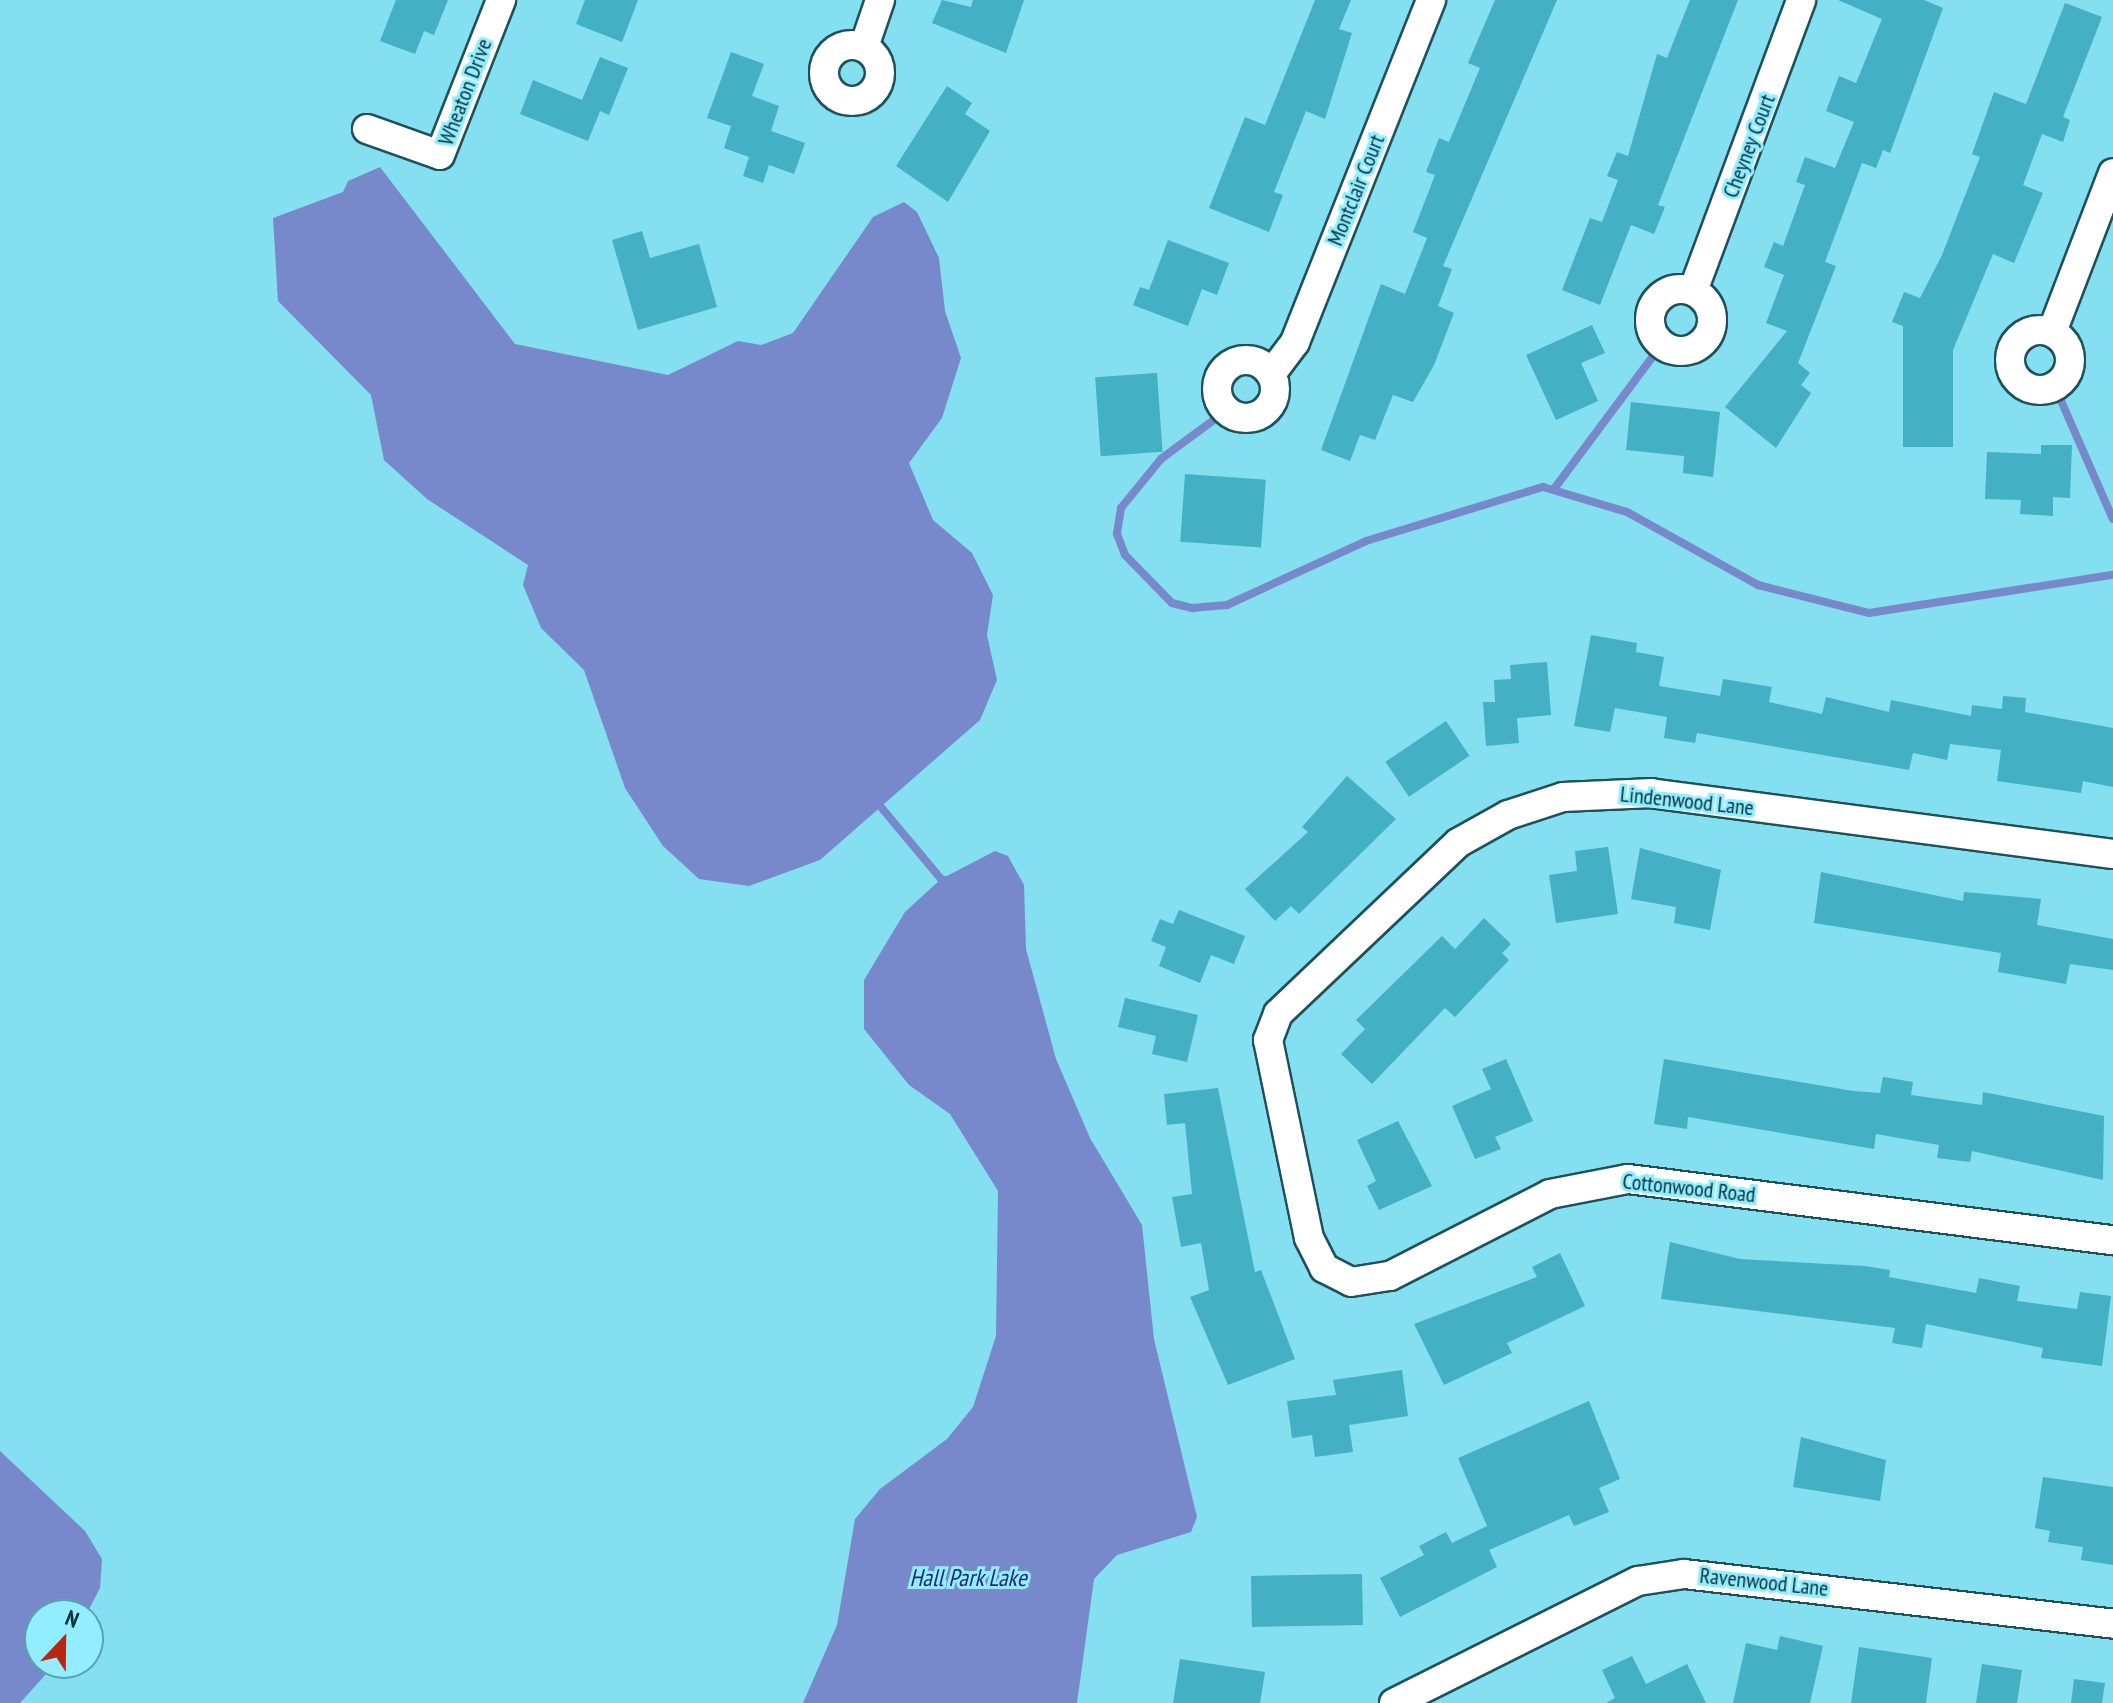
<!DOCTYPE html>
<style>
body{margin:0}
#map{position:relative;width:2113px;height:1703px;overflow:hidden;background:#84dff1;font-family:"PT Sans Narrow",sans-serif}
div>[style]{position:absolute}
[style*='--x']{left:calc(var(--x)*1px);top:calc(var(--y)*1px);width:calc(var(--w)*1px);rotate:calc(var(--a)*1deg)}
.water>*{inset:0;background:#7789cb}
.stream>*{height:8px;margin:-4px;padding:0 4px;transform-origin:4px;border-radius:4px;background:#7789cb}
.building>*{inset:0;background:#43b0c3;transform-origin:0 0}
.roads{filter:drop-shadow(2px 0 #1f515a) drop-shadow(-2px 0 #1f515a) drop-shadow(0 2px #1f515a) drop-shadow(0 -2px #1f515a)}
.minor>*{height:28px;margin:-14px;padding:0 14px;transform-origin:14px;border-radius:14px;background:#fff}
.minor>.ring{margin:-14px;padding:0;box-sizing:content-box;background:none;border:28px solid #fff;border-radius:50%}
span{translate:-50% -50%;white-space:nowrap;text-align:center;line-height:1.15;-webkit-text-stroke:6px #91edff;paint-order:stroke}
.street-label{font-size:22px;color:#083239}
.water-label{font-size:24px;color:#212b79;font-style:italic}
.north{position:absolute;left:24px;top:1599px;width:80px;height:80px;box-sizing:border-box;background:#91edff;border:2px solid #5aa2b0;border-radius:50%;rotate:22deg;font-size:22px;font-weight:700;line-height:32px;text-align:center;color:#083239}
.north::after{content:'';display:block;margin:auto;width:28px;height:36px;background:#b42712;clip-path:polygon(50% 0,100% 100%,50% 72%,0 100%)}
</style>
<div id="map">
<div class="water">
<i style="clip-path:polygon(380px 167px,515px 344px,668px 375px,738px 341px,761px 345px,793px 333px,873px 217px,904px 202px,917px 212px,939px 258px,945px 311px,961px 358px,942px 418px,909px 463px,933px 520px,972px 553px,993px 595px,987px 635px,997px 680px,980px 720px,820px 860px,749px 886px,699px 879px,663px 846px,625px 788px,584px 670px,541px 628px,523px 585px,528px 565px,427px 499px,384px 460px,371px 395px,278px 301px,273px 218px,343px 192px,348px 181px)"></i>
<i style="clip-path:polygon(995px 851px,1008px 856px,1024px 885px,1026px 949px,1056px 1059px,1090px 1138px,1142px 1225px,1154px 1339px,1197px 1517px,1191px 1532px,1117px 1555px,1094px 1579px,1077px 1703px,803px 1703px,837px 1625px,855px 1519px,880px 1489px,947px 1439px,973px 1407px,996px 1336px,998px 1191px,950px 1114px,909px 1085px,864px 1029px,864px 980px,905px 912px,941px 879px)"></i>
<i style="clip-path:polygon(0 1451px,85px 1531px,102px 1559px,100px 1588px,86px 1615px,40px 1615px,40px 1663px,56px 1663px,20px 1703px,0 1703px)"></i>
</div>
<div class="stream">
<i style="--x:2055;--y:387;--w:144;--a:66.3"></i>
<i style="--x:1226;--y:411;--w:81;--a:143.6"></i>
<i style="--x:1161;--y:459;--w:63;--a:129.2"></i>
<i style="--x:1121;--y:508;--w:26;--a:99"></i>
<i style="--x:1117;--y:534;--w:22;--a:69"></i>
<i style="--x:1125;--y:555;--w:67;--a:45.6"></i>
<i style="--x:1172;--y:603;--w:21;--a:14"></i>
<i style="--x:1192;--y:608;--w:35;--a:-5"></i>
<i style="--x:1227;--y:605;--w:153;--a:-24.7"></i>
<i style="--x:1366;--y:541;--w:185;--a:-17"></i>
<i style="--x:1543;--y:487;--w:88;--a:16.6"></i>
<i style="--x:1627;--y:512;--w:150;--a:29.1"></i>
<i style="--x:1758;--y:585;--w:114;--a:14.2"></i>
<i style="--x:1869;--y:613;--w:247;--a:-8.9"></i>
<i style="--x:1554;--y:489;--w:181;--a:-53.3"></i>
<i style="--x:875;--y:800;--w:103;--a:50.1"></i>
<i style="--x:941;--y:879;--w:10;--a:17"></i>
</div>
<div class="building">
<i style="clip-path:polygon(396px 0,448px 0,434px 35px,424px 31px,415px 54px,380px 41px)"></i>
<i style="clip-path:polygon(585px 0,638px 0,622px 42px,576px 24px)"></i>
<i style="clip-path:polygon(942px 0,971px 7px,973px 0,1024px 0,1006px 53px,932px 23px)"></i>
<i style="clip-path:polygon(1315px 0,1351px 0,1339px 29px,1352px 33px,1325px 119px,1306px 111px,1274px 192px,1283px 195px,1269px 232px,1209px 208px,1245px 117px,1265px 125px)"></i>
<i style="clip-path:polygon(1495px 0,1557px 0,1443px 266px,1452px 269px,1438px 306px,1454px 313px,1434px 365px,1413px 402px,1393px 395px,1375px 440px,1360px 435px,1350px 461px,1321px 450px,1381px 284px,1405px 294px,1427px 238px,1413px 232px,1435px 175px,1426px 172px,1439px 138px,1449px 142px,1480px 68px,1468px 63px)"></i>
<i style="clip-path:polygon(1690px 0,1738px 0,1658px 205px,1665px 207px,1654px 234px,1631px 225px,1600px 305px,1562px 290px,1590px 218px,1602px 222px,1618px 180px,1607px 176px,1617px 152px,1628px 156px,1657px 54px,1667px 58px)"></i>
<i style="clip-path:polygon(1838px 0,1924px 0,1943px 8px,1890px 153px,1883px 150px,1876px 168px,1862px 163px,1825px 262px,1836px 266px,1798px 363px,1810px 373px,1801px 385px,1811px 393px,1776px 448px,1725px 407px,1787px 331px,1766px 323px,1784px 275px,1764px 267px,1774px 242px,1783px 246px,1805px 185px,1796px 182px,1805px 157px,1835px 168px,1854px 122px,1826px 111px,1839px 76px,1856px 83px,1882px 19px)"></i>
<i style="clip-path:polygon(2065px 3px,2102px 17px,2063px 117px,2070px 120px,2063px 142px,2042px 134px,2023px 185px,2043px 193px,2014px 263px,1993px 254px,1953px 350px,1953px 447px,1903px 447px,1903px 326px,1892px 322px,1904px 292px,1920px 298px,1942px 255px,1980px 157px,1972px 154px,1994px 92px,2026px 104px)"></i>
<i style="clip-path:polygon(731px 52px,764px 64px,752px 96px,779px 106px,771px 131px,805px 143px,794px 174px,769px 165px,763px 183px,743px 176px,749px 157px,724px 148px,731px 126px,707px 118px)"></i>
<i style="clip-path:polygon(600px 57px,628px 68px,609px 115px,600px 111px,588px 141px,520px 114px,533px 80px,582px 100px)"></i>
<i style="clip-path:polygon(947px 86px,972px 103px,965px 114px,990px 131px,948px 202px,896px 166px)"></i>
<i style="clip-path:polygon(642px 231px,650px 258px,699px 244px,717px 307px,638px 330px,612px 240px)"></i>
<i style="clip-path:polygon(1168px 240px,1229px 263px,1217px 295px,1202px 289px,1188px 326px,1133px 305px,1140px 287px,1149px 290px)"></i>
<i style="clip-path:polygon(1592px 325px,1605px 353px,1581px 363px,1598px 401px,1556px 420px,1526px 355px)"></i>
<i style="left:1157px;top:373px;width:79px;height:62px;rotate:86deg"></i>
<i style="clip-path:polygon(1631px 402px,1720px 412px,1713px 477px,1683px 473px,1684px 456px,1626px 450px)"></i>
<i style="clip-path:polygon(2041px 445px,2072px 445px,2070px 498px,2053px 497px,2053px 516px,2020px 514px,2021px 500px,1985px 499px,1987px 452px,2041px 454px)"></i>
<i style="left:1185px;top:474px;width:81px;height:68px;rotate:4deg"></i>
<i style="clip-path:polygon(1591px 635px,1637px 643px,1636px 652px,1664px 657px,1659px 686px,1720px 696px,1723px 679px,1772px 687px,1769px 702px,1822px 714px,1826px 697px,1889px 712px,1891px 700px,1971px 716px,1972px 705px,2002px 709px,2003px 696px,2026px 698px,2025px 712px,2113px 728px,2113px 787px,2083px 781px,2081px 793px,1997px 781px,2001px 750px,1950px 744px,1947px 760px,1913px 753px,1909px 770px,1697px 733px,1695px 743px,1664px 738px,1667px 717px,1615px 708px,1610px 732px,1574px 726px)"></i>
<i style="clip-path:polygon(1547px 662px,1551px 715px,1517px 718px,1519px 743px,1486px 746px,1483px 702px,1495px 702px,1494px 680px,1511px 679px,1510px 665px)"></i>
<i style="left:1446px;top:721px;width:42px;height:73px;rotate:56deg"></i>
<i style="clip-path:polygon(1347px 776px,1396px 819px,1299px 914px,1291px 906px,1275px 921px,1245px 889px,1308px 832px,1302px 827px)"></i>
<i style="clip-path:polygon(1608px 847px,1618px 914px,1556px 923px,1549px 875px,1577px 871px,1575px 851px)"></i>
<i style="clip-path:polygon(1640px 848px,1721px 870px,1710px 930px,1674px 923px,1676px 907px,1631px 899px)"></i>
<i style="clip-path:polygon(1821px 872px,1963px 901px,1964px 892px,2041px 899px,2037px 925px,2113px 939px,2113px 970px,2070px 964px,2066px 984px,1998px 972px,2001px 953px,1814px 923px)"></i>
<i style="clip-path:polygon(1179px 910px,1245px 936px,1234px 964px,1211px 955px,1200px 983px,1159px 966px,1166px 947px,1151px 941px,1160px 919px,1173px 924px)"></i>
<i style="clip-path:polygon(1484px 918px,1511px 944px,1502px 953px,1509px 960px,1455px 1017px,1445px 1008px,1372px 1084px,1341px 1054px,1365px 1029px,1356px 1020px,1442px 936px,1455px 949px)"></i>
<i style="clip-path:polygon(1125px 998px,1198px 1015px,1187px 1062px,1152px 1054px,1156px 1036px,1118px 1027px)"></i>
<i style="clip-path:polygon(1506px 1059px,1533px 1121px,1495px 1137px,1501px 1149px,1475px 1159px,1452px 1106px,1491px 1089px,1482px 1069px)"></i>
<i style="clip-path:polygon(1664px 1059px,1853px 1091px,1880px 1093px,1883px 1077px,1913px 1082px,1911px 1095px,1982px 1105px,1983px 1092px,2104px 1116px,2103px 1180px,1972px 1151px,1970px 1162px,1937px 1158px,1939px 1145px,1876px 1134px,1874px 1149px,1688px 1117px,1687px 1129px,1654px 1124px)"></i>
<i style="clip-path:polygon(1218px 1088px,1255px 1272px,1261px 1270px,1295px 1359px,1228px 1385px,1190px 1297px,1209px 1290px,1201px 1243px,1181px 1247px,1172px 1197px,1192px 1194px,1185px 1123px,1167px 1125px,1164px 1094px)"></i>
<i style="clip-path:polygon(1398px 1121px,1432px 1186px,1379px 1210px,1367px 1186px,1376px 1181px,1357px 1140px)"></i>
<i style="clip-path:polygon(1670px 1242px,1740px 1259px,1865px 1266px,1890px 1270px,1889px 1277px,1976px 1293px,1979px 1278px,2020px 1286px,2017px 1301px,2077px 1309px,2080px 1292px,2111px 1296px,2102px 1366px,2041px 1358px,2043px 1348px,1926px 1324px,1922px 1348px,1892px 1343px,1895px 1328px,1661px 1299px)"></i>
<i style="clip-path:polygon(1560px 1253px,1585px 1306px,1507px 1343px,1512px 1353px,1444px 1385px,1414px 1324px,1537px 1277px,1532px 1267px)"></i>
<i style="clip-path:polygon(1402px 1370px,1408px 1416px,1349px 1425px,1353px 1452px,1315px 1457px,1312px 1435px,1292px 1438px,1287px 1401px,1336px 1395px,1333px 1380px)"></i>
<i style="clip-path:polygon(1589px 1401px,1620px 1479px,1599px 1488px,1609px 1512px,1574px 1526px,1569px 1515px,1489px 1550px,1497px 1567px,1400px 1617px,1380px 1578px,1424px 1555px,1419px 1546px,1446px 1532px,1452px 1543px,1487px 1526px,1458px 1458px)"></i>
<i style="clip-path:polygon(1801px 1437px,1886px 1460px,1880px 1501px,1793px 1487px)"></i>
<i style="clip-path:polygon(2043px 1477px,2113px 1487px,2113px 1565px,2081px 1560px,2083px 1547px,2048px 1542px,2050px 1531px,2035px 1528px)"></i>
<i style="left:1362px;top:1574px;width:51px;height:111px;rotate:89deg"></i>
<i style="clip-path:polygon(1780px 1636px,1823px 1646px,1810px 1703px,1733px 1703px,1746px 1643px,1777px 1650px)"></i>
<i style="clip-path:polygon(1859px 1647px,1932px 1658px,1926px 1703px,1851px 1703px)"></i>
<i style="clip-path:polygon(1632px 1656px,1646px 1684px,1687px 1664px,1706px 1703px,1606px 1703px,1615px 1698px,1602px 1670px)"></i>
<i style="clip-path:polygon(1180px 1659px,1265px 1672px,1260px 1703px,1173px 1703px)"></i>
<i style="clip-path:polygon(1982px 1664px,2022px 1670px,2017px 1703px,1976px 1703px)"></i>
<i style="clip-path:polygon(2074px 1679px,2105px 1683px,2102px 1703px,2071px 1703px)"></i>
</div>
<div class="roads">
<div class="minor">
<i class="ring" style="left:824px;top:45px;width:28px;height:28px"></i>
<i style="--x:864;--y:47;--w:50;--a:-71.2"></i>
<i style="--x:367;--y:129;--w:77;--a:19.6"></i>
<i style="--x:440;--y:155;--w:167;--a:-68.5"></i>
<i class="ring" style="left:1650px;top:289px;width:34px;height:34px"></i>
<i style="--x:1693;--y:291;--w:310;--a:-69.6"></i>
<i class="ring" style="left:2010px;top:330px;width:32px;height:32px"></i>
<i style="--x:2052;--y:332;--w:170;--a:-69"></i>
<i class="ring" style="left:1217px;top:360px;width:30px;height:30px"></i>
<i style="--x:1271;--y:374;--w:40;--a:-53"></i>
<i style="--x:1295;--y:342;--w:368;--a:-68.3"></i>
<i style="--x:2113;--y:854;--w:465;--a:-172.5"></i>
<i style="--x:1652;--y:793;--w:89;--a:177.4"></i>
<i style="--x:1563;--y:797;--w:58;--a:161.9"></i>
<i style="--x:1508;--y:815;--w:57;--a:150.8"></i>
<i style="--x:1458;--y:843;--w:248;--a:136.5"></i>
<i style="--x:1278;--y:1014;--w:28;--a:111"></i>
<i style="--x:1268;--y:1040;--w:202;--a:78.3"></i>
<i style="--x:1309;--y:1238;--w:34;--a:63"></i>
<i style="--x:1324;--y:1268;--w:30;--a:27"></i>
<i style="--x:1351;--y:1282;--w:39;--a:-9"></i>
<i style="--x:1390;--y:1276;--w:180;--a:-27.1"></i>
<i style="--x:1550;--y:1194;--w:79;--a:-10.9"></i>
<i style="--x:1628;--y:1179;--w:489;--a:7.2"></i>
<i style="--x:1394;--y:1703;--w:273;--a:-26.6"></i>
<i style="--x:1638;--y:1581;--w:47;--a:-8.7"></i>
<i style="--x:1684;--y:1574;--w:432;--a:6.6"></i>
</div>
</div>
<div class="street-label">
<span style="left:465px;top:92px;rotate:-69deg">Wheaton Drive</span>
<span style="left:1749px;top:146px;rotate:-69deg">Cheyney Court</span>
<span style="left:1356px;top:190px;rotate:-68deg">Montclair Court</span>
<span style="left:1687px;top:801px;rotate:6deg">Lindenwood Lane</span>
<span style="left:1689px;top:1188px;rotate:6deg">Cottonwood Road</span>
<span style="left:1764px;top:1582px;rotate:6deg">Ravenwood Lane</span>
</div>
<div class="water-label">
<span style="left:968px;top:1578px">Hall Park Lake</span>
</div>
<div class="north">N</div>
</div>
